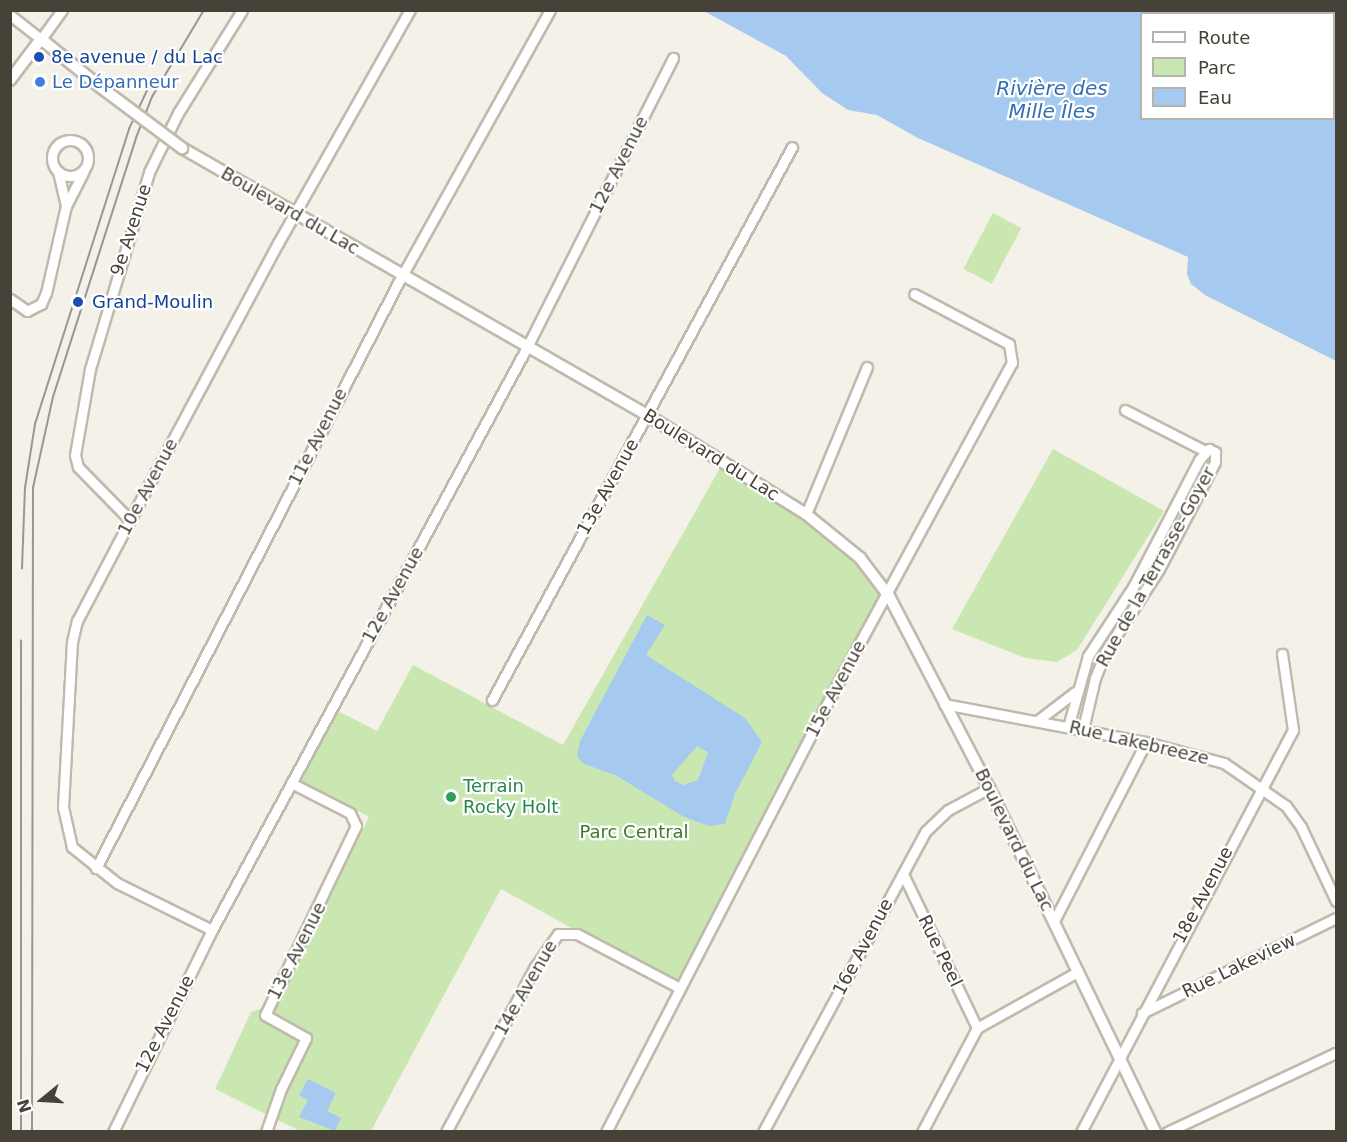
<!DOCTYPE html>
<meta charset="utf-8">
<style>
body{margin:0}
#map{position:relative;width:1347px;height:1142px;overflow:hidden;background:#f4f1e8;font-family:"DejaVu Sans",sans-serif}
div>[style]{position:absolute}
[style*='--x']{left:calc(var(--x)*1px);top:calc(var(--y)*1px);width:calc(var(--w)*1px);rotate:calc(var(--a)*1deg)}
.green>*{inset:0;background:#cae7b2;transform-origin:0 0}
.water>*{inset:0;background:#a6caef}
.roads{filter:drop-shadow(2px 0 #bfbaab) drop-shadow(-2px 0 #bfbaab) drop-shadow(0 2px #bfbaab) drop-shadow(0 -2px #bfbaab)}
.minor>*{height:9px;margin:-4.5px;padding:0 4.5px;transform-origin:4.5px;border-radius:4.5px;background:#fff}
.minor>.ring{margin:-4.5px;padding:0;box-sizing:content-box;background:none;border:9px solid #fff;border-radius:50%}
.tertiary>*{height:10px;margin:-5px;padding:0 5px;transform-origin:5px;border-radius:5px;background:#fff}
.tram>*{height:1.5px;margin:-0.75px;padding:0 0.75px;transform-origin:0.75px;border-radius:0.75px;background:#979797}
.bridges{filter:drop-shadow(2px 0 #bfbaab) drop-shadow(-2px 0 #bfbaab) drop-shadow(0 2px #bfbaab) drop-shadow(0 -2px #bfbaab)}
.tertiary-bridge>*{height:10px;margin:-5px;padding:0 5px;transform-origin:5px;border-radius:5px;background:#fff}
.dots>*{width:16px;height:16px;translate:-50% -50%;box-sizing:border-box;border:3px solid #fff;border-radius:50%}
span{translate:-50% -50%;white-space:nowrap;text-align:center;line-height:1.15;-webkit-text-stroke:4.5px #fff;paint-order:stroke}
.transit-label{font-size:18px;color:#164399}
.left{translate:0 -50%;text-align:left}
.shop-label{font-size:18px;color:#366cbe}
.street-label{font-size:18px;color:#474237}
.leisure-label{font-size:18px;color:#27864d}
.park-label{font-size:18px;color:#40782b}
.water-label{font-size:20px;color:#326eb1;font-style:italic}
.frame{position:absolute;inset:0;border:12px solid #474237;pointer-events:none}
.legend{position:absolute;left:1140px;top:12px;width:195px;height:108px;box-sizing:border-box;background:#fff;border:2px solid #b5b3af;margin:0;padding:8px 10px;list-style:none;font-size:18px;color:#474237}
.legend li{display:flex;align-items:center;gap:12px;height:30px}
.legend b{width:30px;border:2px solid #b5b3af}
.north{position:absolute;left:12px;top:1070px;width:60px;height:60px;-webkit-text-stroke:4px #fff;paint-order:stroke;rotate:252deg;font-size:16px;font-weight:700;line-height:24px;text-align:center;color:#474237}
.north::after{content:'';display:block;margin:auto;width:21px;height:27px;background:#474237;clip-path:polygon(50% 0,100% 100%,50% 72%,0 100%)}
</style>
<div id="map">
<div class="green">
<i style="left:993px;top:213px;width:32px;height:63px;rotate:28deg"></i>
<i style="clip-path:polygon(1053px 449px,1164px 511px,1077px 650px,1057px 662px,1025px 658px,952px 629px)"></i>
<i style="clip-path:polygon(724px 461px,833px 532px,888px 589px,680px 988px,501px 889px,371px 1131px,300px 1131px,215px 1089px,251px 1012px,279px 1003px,369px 817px,300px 780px,336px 710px,377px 731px,413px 665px,563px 745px)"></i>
</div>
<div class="water">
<i style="clip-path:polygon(evenodd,704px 11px,1336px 11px,1336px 361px,1205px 295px,1191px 284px,1187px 274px,1188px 257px,918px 138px,877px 115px,848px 110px,822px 93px,786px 56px,704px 11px,1142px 14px,1334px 14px,1334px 118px,1142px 118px,1142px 14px)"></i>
<i style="clip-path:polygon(evenodd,647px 615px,665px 625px,646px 655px,745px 718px,762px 742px,735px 794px,725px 824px,709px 826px,684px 817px,617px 776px,582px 763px,577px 755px,580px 741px,647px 615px,697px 746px,708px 752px,698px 780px,684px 785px,675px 781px,672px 775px,697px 746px)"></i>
<i style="clip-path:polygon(308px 1079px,336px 1093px,327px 1111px,341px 1118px,335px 1131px,299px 1117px,308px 1100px,299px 1095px)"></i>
</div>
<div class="roads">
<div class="minor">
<i style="--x:10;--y:15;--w:39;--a:38"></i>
<i style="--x:41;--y:39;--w:36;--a:-54"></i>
<i class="ring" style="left:52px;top:140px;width:27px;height:27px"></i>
<i style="--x:66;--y:206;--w:39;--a:-63"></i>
<i style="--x:10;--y:299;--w:21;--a:35"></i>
<i style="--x:27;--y:311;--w:16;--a:-27"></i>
<i style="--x:41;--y:304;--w:12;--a:-66"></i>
<i style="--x:46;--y:293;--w:89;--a:-77.1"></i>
<i style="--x:66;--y:206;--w:35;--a:-103"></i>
<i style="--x:1125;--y:410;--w:90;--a:27.1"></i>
<i style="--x:806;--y:514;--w:159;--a:-67.5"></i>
<i style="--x:130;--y:520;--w:74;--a:-134.5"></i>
<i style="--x:78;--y:467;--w:12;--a:-104"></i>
<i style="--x:75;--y:455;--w:87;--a:-80.1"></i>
<i style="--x:90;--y:369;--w:206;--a:-73.3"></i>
<i style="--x:149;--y:172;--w:66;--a:-63.8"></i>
<i style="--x:178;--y:113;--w:121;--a:-58.1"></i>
<i style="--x:492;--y:700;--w:629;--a:-61.52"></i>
<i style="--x:944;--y:704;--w:206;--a:10.7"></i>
<i style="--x:1146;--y:742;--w:81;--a:15.1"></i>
<i style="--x:1224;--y:763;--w:75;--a:34.7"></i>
<i style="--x:1286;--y:806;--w:26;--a:54"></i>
<i style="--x:1301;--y:827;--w:82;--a:64.7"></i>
<i style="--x:1037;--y:721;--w:48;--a:-37.3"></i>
<i style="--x:1068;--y:727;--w:74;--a:-74.3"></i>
<i style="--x:1088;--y:656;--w:82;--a:-56.9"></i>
<i style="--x:1133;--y:587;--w:143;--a:-62.5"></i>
<i style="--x:1199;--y:460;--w:15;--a:-48"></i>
<i style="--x:1209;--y:449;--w:7;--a:27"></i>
<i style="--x:1215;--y:452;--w:10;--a:90"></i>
<i style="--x:1215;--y:462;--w:121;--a:117.6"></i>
<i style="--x:1159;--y:569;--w:98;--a:122.9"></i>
<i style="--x:1106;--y:651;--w:29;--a:112"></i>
<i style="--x:1095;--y:678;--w:52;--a:103.2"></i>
<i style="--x:96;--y:868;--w:658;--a:-62.7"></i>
<i style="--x:398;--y:283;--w:312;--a:-60.9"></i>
<i style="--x:903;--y:874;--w:171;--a:64.3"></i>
<i style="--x:1054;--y:921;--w:201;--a:-62.8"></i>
<i style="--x:212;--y:930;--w:106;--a:-153.7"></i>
<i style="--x:117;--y:883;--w:58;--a:-141.3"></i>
<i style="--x:72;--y:847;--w:41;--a:-102.7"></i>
<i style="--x:63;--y:807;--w:165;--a:-86.9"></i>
<i style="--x:72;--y:642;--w:22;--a:-77"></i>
<i style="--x:77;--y:621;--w:114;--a:-62.3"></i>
<i style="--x:130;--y:520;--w:314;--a:-61.9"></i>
<i style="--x:278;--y:243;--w:268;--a:-60.5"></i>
<i style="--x:1142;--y:1013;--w:216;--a:-26.1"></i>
<i style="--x:113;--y:1132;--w:225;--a:-63.9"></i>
<i style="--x:212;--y:930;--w:663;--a:-61.62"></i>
<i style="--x:527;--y:347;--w:324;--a:-63.2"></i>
<i style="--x:266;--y:1132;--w:46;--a:-70.8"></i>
<i style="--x:281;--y:1089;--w:57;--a:-63.9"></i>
<i style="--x:306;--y:1038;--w:47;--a:-150.7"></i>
<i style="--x:265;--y:1015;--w:210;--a:-64.3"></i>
<i style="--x:356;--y:826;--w:14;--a:-115"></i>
<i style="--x:350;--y:813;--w:66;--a:-153"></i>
<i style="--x:446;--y:1132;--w:187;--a:-61.7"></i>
<i style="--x:535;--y:967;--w:40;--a:-55.1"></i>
<i style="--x:558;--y:934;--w:19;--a:0"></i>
<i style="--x:577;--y:934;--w:116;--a:27.7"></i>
<i style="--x:606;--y:1132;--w:495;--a:-62.7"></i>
<i style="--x:833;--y:692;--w:375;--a:-61.5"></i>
<i style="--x:1012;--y:363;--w:19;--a:-99"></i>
<i style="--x:1009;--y:344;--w:107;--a:-152.2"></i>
<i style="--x:763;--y:1132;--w:342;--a:-61.6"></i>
<i style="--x:926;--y:831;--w:30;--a:-44"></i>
<i style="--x:948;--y:810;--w:47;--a:-28.2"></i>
<i style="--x:922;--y:1132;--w:118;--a:-62.1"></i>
<i style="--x:977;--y:1028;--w:115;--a:-29.2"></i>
<i style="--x:1081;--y:1132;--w:454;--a:-62.2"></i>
<i style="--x:1293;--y:730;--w:77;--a:-98.2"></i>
<i style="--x:1167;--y:1132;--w:187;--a:-25.1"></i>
</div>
<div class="tertiary">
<i style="--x:10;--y:80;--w:51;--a:-52.9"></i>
<i style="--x:41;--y:39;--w:75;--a:39"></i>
<i style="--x:182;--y:148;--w:536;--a:29.86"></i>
<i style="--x:647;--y:415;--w:187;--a:31.9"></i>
<i style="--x:806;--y:514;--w:70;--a:39.2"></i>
<i style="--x:860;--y:558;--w:48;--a:52.7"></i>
<i style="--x:889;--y:596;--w:216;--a:62.5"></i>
<i style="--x:989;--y:788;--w:382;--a:64.2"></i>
</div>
</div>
<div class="tram">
<i style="--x:22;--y:569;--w:81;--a:-87.9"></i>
<i style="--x:25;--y:488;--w:65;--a:-81.1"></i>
<i style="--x:35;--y:424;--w:310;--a:-72.3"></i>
<i style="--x:129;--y:129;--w:54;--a:-64.9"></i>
<i style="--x:21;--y:1132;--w:491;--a:-90"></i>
<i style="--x:32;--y:1132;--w:644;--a:-89.91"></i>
<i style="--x:33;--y:488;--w:93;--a:-77.6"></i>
<i style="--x:53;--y:397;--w:272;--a:-72.2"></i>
<i style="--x:136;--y:138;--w:44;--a:-68.7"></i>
<i style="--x:152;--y:97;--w:101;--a:-59.1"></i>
</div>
<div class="bridges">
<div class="tertiary-bridge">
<i style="--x:99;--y:86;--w:104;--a:36.8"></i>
</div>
</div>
<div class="dots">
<i style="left:39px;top:57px;background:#1a4fb4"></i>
<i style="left:40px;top:82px;background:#3f7fe0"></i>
<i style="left:78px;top:302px;background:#1a4fb4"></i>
<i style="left:451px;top:797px;background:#2e9e5b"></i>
</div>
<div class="transit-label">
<span class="left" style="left:51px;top:57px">8e avenue / du Lac</span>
<span class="left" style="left:92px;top:302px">Grand-Moulin</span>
</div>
<div class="shop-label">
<span class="left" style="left:52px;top:82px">Le Dépanneur</span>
</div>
<div class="street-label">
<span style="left:619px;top:165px;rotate:-63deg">12e Avenue</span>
<span style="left:290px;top:211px;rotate:30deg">Boulevard du Lac</span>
<span style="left:131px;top:230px;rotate:-72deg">9e Avenue</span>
<span style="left:318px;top:437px;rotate:-63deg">11e Avenue</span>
<span style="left:711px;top:455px;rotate:32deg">Boulevard du Lac</span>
<span style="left:148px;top:487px;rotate:-62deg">10e Avenue</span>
<span style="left:608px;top:487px;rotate:-61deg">13e Avenue</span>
<span style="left:1156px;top:567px;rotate:-61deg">Rue de la Terrasse-Goyer</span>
<span style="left:393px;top:595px;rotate:-61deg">12e Avenue</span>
<span style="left:836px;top:689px;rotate:-62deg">15e Avenue</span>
<span style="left:1139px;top:743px;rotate:13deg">Rue Lakebreeze</span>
<span style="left:1014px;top:840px;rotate:64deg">Boulevard du Lac</span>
<span style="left:1203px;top:895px;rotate:-62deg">18e Avenue</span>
<span style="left:863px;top:947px;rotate:-62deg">16e Avenue</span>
<span style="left:297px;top:951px;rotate:-63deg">13e Avenue</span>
<span style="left:940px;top:951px;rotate:64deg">Rue Peel</span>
<span style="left:1239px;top:966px;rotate:-26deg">Rue Lakeview</span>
<span style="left:526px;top:988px;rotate:-60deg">14e Avenue</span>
<span style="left:165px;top:1024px;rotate:-63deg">12e Avenue</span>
</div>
<div class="leisure-label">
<span class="left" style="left:463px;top:797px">Terrain<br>Rocky Holt</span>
</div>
<div class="park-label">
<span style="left:634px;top:832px">Parc Central</span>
</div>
<div class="water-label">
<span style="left:1052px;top:100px">Rivière des<br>Mille Îles</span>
</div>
<div class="frame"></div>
<ul class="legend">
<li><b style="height:8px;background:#fff"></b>Route</li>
<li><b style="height:16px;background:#cae7b2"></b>Parc</li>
<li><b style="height:16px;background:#a6caef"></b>Eau</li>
</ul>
<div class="north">N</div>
</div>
